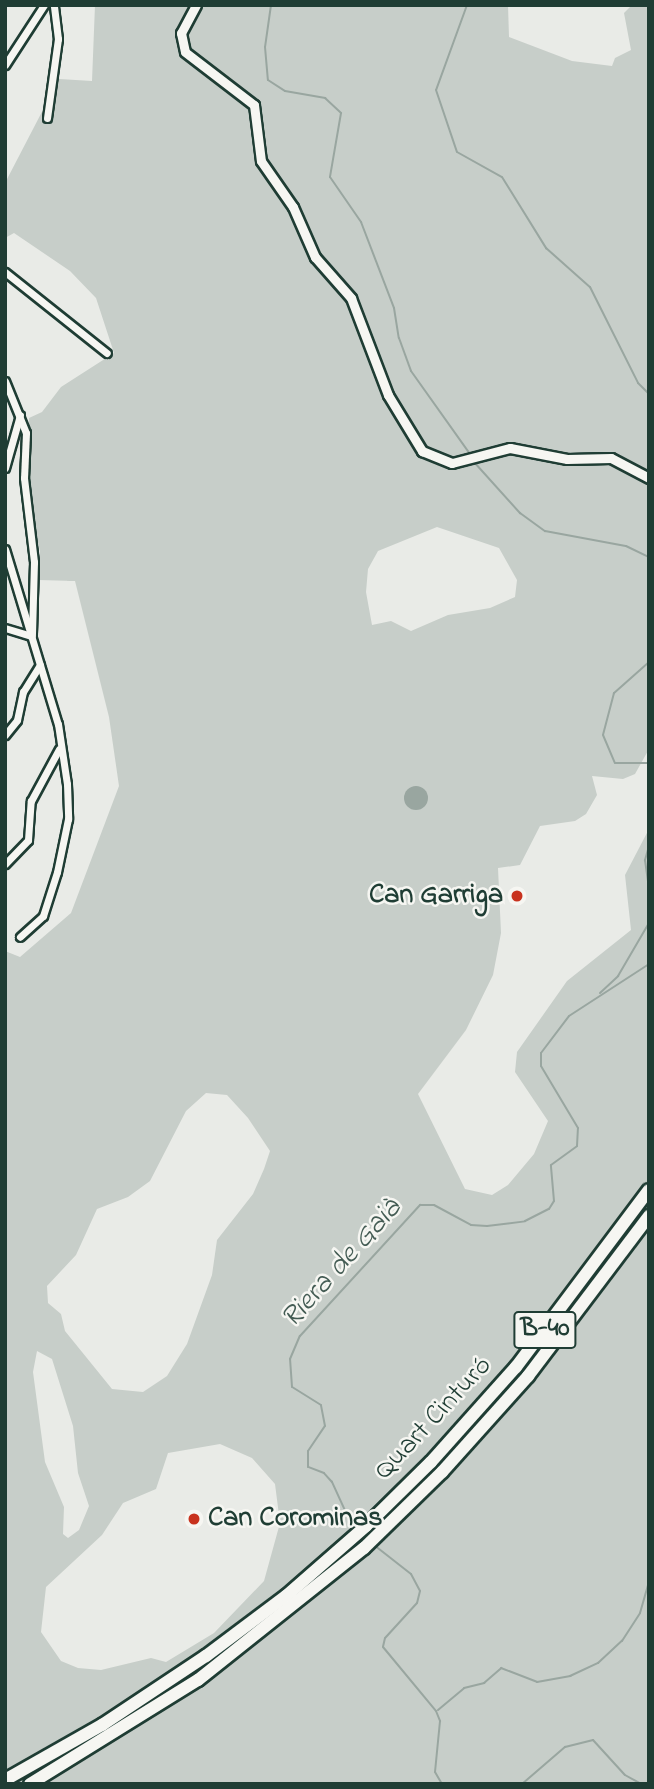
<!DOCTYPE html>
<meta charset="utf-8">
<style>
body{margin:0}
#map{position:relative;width:654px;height:1789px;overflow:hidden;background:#e9ebe7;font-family:"Indie Flower",sans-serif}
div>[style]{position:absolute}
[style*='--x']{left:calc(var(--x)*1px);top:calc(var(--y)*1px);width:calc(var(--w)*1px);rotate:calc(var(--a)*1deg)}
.green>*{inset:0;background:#c7cec9}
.water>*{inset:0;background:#99a6a0}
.round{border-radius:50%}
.stream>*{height:2px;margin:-1px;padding:0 1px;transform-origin:1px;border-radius:1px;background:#99a6a0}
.roads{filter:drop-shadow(2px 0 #1f3d34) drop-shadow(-2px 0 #1f3d34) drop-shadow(0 2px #1f3d34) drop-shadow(0 -2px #1f3d34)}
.minor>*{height:7px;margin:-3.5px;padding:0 3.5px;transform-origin:3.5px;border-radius:3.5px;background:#f6f6f2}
.tertiary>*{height:9px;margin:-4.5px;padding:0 4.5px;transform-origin:4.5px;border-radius:4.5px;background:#f6f6f2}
.motorway>*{height:12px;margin:-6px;padding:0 6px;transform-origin:6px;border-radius:6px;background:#f6f6f2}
.dots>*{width:19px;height:19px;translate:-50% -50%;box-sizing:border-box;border:4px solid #f6f6f2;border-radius:50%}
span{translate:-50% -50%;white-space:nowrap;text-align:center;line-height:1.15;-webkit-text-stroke:5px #f6f6f2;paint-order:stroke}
.shield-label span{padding:2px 5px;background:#f6f6f2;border:2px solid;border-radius:5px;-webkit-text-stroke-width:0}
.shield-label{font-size:26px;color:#1f3d34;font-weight:700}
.poi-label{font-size:28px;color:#1f3d34;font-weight:700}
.right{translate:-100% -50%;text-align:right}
.left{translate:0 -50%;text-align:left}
.street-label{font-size:28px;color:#1f3d34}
.water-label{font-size:30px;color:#445c54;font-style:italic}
.frame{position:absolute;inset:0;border:7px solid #1f3d34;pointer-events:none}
</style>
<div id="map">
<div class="green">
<i style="clip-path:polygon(evenodd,95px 5px,508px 5px,509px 37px,572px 61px,612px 66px,615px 58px,631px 50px,624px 13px,632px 5px,649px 5px,649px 749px,635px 774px,623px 779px,592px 776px,597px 795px,586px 814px,575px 821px,540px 826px,520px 865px,498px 868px,501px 933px,493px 975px,466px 1030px,418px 1094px,465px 1189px,492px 1195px,508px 1185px,534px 1154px,548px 1121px,515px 1072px,517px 1052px,567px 981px,631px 930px,625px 875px,649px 829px,649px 1784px,5px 1784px,5px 951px,20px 957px,71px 913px,119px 786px,109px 717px,75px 581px,39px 580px,40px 551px,29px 504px,29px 418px,42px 412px,61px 387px,114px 353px,96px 298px,70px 271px,14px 233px,5px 238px,5px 183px,59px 79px,92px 81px,95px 5px,437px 527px,499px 548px,517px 580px,515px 597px,490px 608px,448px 615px,411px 631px,391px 621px,372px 625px,366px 592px,368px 569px,378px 551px,437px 527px,95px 5px,206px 1093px,227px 1095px,248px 1118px,270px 1151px,264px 1169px,253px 1194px,217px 1240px,212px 1275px,187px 1344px,167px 1376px,143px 1392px,112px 1389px,65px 1331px,61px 1314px,48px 1303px,47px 1286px,76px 1255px,97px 1209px,128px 1197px,150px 1181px,186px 1111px,206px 1093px,95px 5px,37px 1351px,52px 1359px,73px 1426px,78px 1473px,89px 1506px,79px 1530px,68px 1538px,63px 1534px,64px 1507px,45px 1462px,33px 1372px,37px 1351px,95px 5px,220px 1444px,252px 1458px,275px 1484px,280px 1523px,264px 1581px,214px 1633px,166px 1662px,151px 1658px,101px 1670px,78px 1668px,61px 1661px,41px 1632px,46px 1587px,102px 1535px,123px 1503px,156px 1489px,168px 1453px,220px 1444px)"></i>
</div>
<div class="water">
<i class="round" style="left:404px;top:786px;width:24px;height:24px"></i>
</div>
<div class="stream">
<i style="--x:271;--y:5;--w:42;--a:98.1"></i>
<i style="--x:265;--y:47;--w:33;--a:85"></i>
<i style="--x:268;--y:80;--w:20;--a:33"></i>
<i style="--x:285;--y:91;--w:41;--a:9.9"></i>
<i style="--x:325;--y:98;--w:22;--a:43"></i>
<i style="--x:341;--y:113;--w:65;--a:99.8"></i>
<i style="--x:330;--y:177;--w:55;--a:55.4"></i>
<i style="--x:361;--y:222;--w:92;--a:69"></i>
<i style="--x:394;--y:308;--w:30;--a:81"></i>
<i style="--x:399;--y:338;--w:35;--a:70"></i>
<i style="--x:411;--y:371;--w:102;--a:54.6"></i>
<i style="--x:467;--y:5;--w:90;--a:110"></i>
<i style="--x:436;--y:90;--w:65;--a:71.3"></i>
<i style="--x:457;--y:152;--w:51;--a:29.1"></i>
<i style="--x:502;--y:177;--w:84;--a:58.2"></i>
<i style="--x:546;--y:248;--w:59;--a:41.6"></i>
<i style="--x:590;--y:287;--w:107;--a:63.4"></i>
<i style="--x:638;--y:383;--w:16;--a:45"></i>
<i style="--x:474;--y:462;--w:69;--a:48"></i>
<i style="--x:520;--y:513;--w:31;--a:36"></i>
<i style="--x:545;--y:531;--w:82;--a:10.5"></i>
<i style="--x:626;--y:546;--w:25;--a:26"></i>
<i style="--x:649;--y:662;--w:47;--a:138.5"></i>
<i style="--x:614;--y:693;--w:43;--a:104.7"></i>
<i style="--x:603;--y:735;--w:30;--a:67"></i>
<i style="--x:615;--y:763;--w:34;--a:0"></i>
<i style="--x:649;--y:846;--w:15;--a:106"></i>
<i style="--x:645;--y:860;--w:28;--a:82"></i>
<i style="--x:600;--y:993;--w:25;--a:-43"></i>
<i style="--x:618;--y:976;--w:61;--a:-59.7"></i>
<i style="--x:353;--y:1528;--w:51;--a:-114.5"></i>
<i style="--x:332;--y:1482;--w:12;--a:-132"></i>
<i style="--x:324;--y:1473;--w:17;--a:-159"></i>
<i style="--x:308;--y:1467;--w:16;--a:-90"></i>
<i style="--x:308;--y:1451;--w:30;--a:-56"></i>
<i style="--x:325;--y:1426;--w:21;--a:-101"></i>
<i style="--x:321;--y:1405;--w:34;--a:-148"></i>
<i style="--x:292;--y:1387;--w:28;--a:-94"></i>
<i style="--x:290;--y:1359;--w:25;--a:-67"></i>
<i style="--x:300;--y:1336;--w:178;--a:-47.5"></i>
<i style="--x:420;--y:1205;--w:14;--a:0"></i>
<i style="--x:434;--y:1205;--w:42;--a:28.4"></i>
<i style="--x:471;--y:1225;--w:16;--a:4"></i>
<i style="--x:487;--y:1226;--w:38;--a:-7"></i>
<i style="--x:525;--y:1221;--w:27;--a:-27"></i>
<i style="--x:549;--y:1209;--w:9;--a:-58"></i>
<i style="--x:554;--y:1201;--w:36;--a:-95"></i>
<i style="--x:551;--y:1165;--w:32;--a:-36"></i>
<i style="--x:577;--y:1146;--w:18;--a:-87"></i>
<i style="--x:578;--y:1128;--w:72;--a:-120.8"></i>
<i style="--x:541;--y:1066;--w:13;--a:-90"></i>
<i style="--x:541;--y:1053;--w:46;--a:-52.9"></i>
<i style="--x:569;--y:1016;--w:95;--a:-33"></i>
<i style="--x:374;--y:1545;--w:47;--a:38.1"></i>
<i style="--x:411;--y:1574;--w:19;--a:62"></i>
<i style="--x:420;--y:1591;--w:12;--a:104"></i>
<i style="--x:417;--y:1603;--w:47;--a:132.4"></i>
<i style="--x:385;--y:1638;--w:9;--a:103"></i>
<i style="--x:383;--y:1647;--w:83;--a:50.4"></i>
<i style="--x:436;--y:1711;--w:11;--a:68"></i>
<i style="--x:440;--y:1721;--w:51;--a:95.6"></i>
<i style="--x:435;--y:1772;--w:14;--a:60"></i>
<i style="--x:438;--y:1710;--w:34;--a:-40"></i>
<i style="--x:464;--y:1688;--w:21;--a:-14"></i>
<i style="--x:484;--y:1683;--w:23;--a:-41"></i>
<i style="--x:501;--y:1668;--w:39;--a:21"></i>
<i style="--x:537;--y:1682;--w:34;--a:-10"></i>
<i style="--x:570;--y:1676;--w:31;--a:-25"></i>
<i style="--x:598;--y:1663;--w:33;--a:-43"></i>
<i style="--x:622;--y:1641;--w:33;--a:-57"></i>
<i style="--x:640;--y:1613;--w:32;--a:-74"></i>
<i style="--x:522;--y:1784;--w:57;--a:-40.7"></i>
<i style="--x:565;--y:1747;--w:29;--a:-14"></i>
<i style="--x:593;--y:1740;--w:47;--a:47.6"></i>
<i style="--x:625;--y:1775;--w:18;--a:29"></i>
<i style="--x:648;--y:1784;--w:1;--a:-45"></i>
</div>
<div class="roads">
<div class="minor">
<i style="--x:5;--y:65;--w:72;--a:-57"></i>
<i style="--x:47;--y:118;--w:80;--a:-82.1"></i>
<i style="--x:58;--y:39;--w:34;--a:-97"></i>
<i style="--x:5;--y:272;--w:130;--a:38.5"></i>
<i style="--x:5;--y:381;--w:56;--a:68"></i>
<i style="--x:26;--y:433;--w:45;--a:92.5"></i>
<i style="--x:24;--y:478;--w:85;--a:83.2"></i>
<i style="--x:34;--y:562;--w:72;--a:91.6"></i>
<i style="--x:5;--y:468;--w:55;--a:-74.2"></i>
<i style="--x:5;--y:549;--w:183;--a:73.2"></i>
<i style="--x:58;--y:724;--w:61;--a:81.5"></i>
<i style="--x:67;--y:784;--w:35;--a:88"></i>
<i style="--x:68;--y:819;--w:54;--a:101.7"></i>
<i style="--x:57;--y:872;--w:46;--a:107.7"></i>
<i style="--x:43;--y:916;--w:31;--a:138"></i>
<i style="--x:5;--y:628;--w:28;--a:17"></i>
<i style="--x:5;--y:735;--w:19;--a:-51"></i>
<i style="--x:17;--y:720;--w:29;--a:-78"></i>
<i style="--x:23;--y:692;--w:32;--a:-58"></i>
<i style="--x:5;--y:864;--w:33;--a:-46"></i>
<i style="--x:28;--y:840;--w:39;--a:-86"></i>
<i style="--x:31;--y:801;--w:59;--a:-61.7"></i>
</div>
<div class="tertiary">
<i style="--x:196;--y:5;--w:32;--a:118"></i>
<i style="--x:181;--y:33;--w:19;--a:78"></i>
<i style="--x:185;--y:52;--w:87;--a:37.5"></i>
<i style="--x:254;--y:105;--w:56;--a:82.9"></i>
<i style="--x:261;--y:161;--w:56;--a:55.2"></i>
<i style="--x:293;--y:207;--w:55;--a:66.3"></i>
<i style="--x:315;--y:257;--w:55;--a:48.7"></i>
<i style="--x:351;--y:298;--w:104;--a:69.1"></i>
<i style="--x:388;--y:395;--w:66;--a:58.7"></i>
<i style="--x:422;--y:451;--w:32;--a:22"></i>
<i style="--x:452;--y:463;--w:60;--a:-14.5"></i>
<i style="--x:510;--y:448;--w:58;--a:10.9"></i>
<i style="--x:567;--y:459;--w:44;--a:-1.3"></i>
<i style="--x:611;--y:458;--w:43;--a:27.8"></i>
</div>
<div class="motorway">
<i style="--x:5;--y:1780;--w:112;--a:-29.6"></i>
<i style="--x:102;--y:1725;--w:125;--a:-33.6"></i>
<i style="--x:206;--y:1656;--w:100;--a:-36.9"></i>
<i style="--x:286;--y:1596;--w:106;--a:-41.2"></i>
<i style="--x:366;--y:1526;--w:91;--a:-44.6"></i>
<i style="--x:431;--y:1462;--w:127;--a:-48.2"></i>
<i style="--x:516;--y:1367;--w:221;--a:-53.1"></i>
<i style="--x:30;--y:1784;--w:198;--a:-31.8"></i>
<i style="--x:198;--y:1680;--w:212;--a:-38.5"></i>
<i style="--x:364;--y:1548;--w:109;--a:-44.3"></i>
<i style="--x:442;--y:1472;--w:129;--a:-48.1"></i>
<i style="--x:528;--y:1376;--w:201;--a:-52.9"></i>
</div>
</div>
<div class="dots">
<i style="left:517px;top:896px;background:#c8321e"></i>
<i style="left:194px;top:1519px;background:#c8321e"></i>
</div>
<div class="shield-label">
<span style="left:545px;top:1330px">B-40</span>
</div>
<div class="poi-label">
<span class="right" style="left:503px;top:896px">Can Garriga</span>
<span class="left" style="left:208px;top:1519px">Can Corominas</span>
</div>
<div class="street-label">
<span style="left:434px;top:1419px;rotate:-47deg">Quart Cinturó</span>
</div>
<div class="water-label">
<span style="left:342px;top:1264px;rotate:-48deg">Riera de Gaià</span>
</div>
<div class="frame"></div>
</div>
